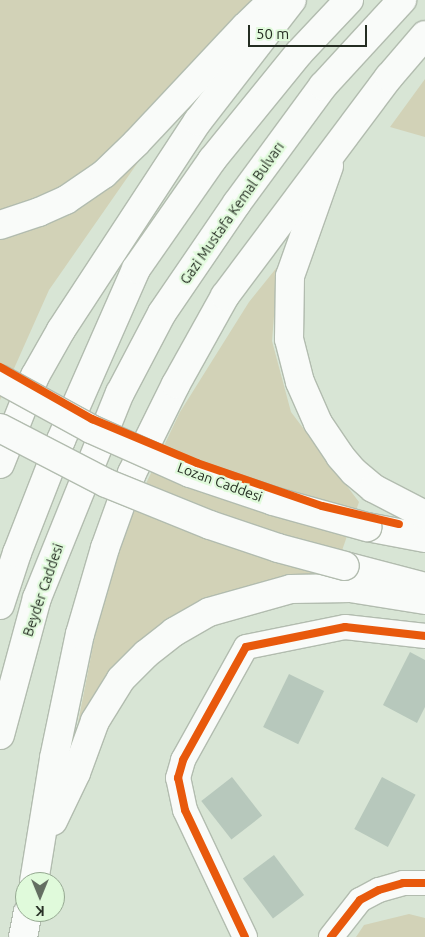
<!DOCTYPE html>
<meta charset="utf-8">
<style>
body{margin:0}
#map{position:relative;width:425px;height:937px;overflow:hidden;background:#d8e5d5;font-family:Ubuntu,sans-serif}
div>[style]{position:absolute}
[style*='--x']{left:calc(var(--x)*1px);top:calc(var(--y)*1px);width:calc(var(--w)*1px);rotate:calc(var(--a)*1deg)}
.green>*{inset:0;background:#d2d2b7}
.building>*{inset:0;background:#b7c8bc;transform-origin:0 0}
.roads{filter:drop-shadow(1px 0 #b2bcaf) drop-shadow(-1px 0 #b2bcaf) drop-shadow(0 1px #b2bcaf) drop-shadow(0 -1px #b2bcaf)}
.minor>*{height:24px;margin:-12px;padding:0 12px;transform-origin:12px;border-radius:12px;background:#f9fbf9}
.major>*{height:28px;margin:-14px;padding:0 14px;transform-origin:14px;border-radius:14px;background:#f9fbf9}
.highway>*{height:28px;margin:-14px;padding:0 14px;transform-origin:14px;border-radius:14px;background:#f9fbf9}
.bridges{filter:drop-shadow(1px 0 #b2bcaf) drop-shadow(-1px 0 #b2bcaf) drop-shadow(0 1px #b2bcaf) drop-shadow(0 -1px #b2bcaf)}
.major-bridge>*{height:28px;margin:-14px;padding:0 14px;transform-origin:14px;border-radius:14px;background:#f9fbf9}
.cycleway>*{height:8px;margin:-4px;padding:0 4px;transform-origin:4px;border-radius:4px;background:#e8590c}
span{translate:-50% -50%;white-space:nowrap;text-align:center;line-height:1.15;-webkit-text-stroke:4.5px #e0fadb;paint-order:stroke}
.street-label{font-size:14px;color:#242d22}
.north{position:absolute;left:15px;top:872px;width:50px;height:50px;box-sizing:border-box;background:#e0fadb;border:1px solid #95a891;border-radius:50%;rotate:180deg;font-size:14px;font-weight:700;line-height:20px;text-align:center;color:#242d22}
.north::after{content:'';display:block;margin:auto;width:18px;height:22px;background:#636d61;clip-path:polygon(50% 0,100% 100%,50% 72%,0 100%)}
.scale{position:absolute;left:248px;top:25px;width:119px;height:22px;box-sizing:border-box;border:2px solid #242d22;border-top:0;padding-left:6px;font-size:15px;line-height:18px;white-space:nowrap;color:#242d22;-webkit-text-stroke:4px #e0fadb;paint-order:stroke}
</style>
<div id="map">
<div class="green">
<i style="clip-path:polygon(0 0,251px 0,49px 290px,0 400px)"></i>
<i style="clip-path:polygon(425px 79px,425px 137px,390px 127px)"></i>
<i style="clip-path:polygon(278px 266px,272px 341px,291px 412px,359px 502px,332px 579px,202px 601px,158px 626px,117px 665px,78px 723px,98px 620px,123px 532px,180px 412px,249px 302px)"></i>
<i style="clip-path:polygon(409px 914px,425px 918px,425px 937px,356px 937px,364px 925px)"></i>
</div>
<div class="building">
<i style="clip-path:polygon(410px 652px,425px 660px,425px 707px,417px 723px,383px 705px)"></i>
<i style="left:289px;top:674px;width:39px;height:59px;rotate:26deg"></i>
<i style="left:232px;top:777px;width:49px;height:39px;rotate:52deg"></i>
<i style="left:382px;top:777px;width:38px;height:59px;rotate:28deg"></i>
<i style="left:274px;top:855px;width:50px;height:39px;rotate:53deg"></i>
</div>
<div class="roads">
<div class="minor">
<i style="--x:245;--y:937;--w:140;--a:-115.3"></i>
<i style="--x:185;--y:810;--w:33;--a:-102"></i>
<i style="--x:178;--y:778;--w:19;--a:-74"></i>
<i style="--x:183;--y:760;--w:129;--a:-60.9"></i>
<i style="--x:246;--y:647;--w:101;--a:-11.4"></i>
<i style="--x:345;--y:627;--w:81;--a:6.4"></i>
<i style="--x:331;--y:937;--w:47;--a:-51.9"></i>
<i style="--x:360;--y:900;--w:21;--a:-28"></i>
<i style="--x:379;--y:890;--w:25;--a:-16"></i>
<i style="--x:403;--y:883;--w:22;--a:0"></i>
</div>
<div class="major">
<i style="--x:367;--y:527;--w:59;--a:10.7"></i>
<i style="--x:345;--y:566;--w:83;--a:14.7"></i>
</div>
<div class="highway">
<i style="--x:329;--y:166;--w:117;--a:109.5"></i>
<i style="--x:290;--y:276;--w:63;--a:90.9"></i>
<i style="--x:289;--y:339;--w:44;--a:75.7"></i>
<i style="--x:300;--y:382;--w:45;--a:66.3"></i>
<i style="--x:318;--y:423;--w:40;--a:56"></i>
<i style="--x:340;--y:456;--w:21;--a:49"></i>
<i style="--x:354;--y:472;--w:25;--a:40"></i>
<i style="--x:373;--y:488;--w:59;--a:27.4"></i>
<i style="--x:0;--y:225;--w:41;--a:-18.4"></i>
<i style="--x:39;--y:212;--w:30;--a:-24"></i>
<i style="--x:66;--y:200;--w:46;--a:-34.4"></i>
<i style="--x:104;--y:174;--w:45;--a:-44.1"></i>
<i style="--x:136;--y:143;--w:159;--a:-46.8"></i>
<i style="--x:245;--y:27;--w:39;--a:-44"></i>
<i style="--x:0;--y:464;--w:95;--a:-68.3"></i>
<i style="--x:35;--y:376;--w:53;--a:-60.5"></i>
<i style="--x:61;--y:330;--w:250;--a:-56.8"></i>
<i style="--x:198;--y:121;--w:153;--a:-52.2"></i>
<i style="--x:0;--y:605;--w:55;--a:-71.9"></i>
<i style="--x:17;--y:553;--w:121;--a:-68.7"></i>
<i style="--x:61;--y:440;--w:187;--a:-66.3"></i>
<i style="--x:136;--y:269;--w:133;--a:-55.1"></i>
<i style="--x:212;--y:160;--w:138;--a:-50.9"></i>
<i style="--x:299;--y:53;--w:73;--a:-46.7"></i>
<i style="--x:0;--y:735;--w:142;--a:-74.9"></i>
<i style="--x:37;--y:598;--w:221;--a:-68"></i>
<i style="--x:120;--y:393;--w:90;--a:-62.3"></i>
<i style="--x:162;--y:313;--w:133;--a:-55.7"></i>
<i style="--x:237;--y:203;--w:145;--a:-53.7"></i>
<i style="--x:323;--y:86;--w:117;--a:-47.4"></i>
<i style="--x:53;--y:821;--w:53;--a:-64.4"></i>
<i style="--x:76;--y:773;--w:55;--a:-69.9"></i>
<i style="--x:95;--y:721;--w:49;--a:-58.2"></i>
<i style="--x:121;--y:679;--w:35;--a:-45"></i>
<i style="--x:146;--y:654;--w:36;--a:-38"></i>
<i style="--x:174;--y:632;--w:40;--a:-29.7"></i>
<i style="--x:209;--y:612;--w:85;--a:-15.7"></i>
<i style="--x:291;--y:589;--w:59;--a:-1"></i>
<i style="--x:350;--y:588;--w:76;--a:9.1"></i>
<i style="--x:34;--y:882;--w:126;--a:-80.8"></i>
<i style="--x:54;--y:758;--w:127;--a:-78.2"></i>
<i style="--x:80;--y:634;--w:90;--a:-73.8"></i>
<i style="--x:105;--y:548;--w:80;--a:-70.2"></i>
<i style="--x:132;--y:473;--w:99;--a:-63.7"></i>
<i style="--x:176;--y:384;--w:101;--a:-60.9"></i>
<i style="--x:225;--y:296;--w:274;--a:-53.2"></i>
<i style="--x:389;--y:77;--w:55;--a:-49.4"></i>
<i style="--x:23;--y:937;--w:25;--a:-79"></i>
</div>
</div>
<div class="bridges">
<div class="major-bridge">
<i style="--x:0;--y:379;--w:104;--a:28.8"></i>
<i style="--x:91;--y:429;--w:108;--a:24"></i>
<i style="--x:190;--y:473;--w:88;--a:18.6"></i>
<i style="--x:273;--y:501;--w:98;--a:15.5"></i>
<i style="--x:0;--y:428;--w:119;--a:27.4"></i>
<i style="--x:106;--y:483;--w:112;--a:22"></i>
<i style="--x:210;--y:525;--w:72;--a:18.7"></i>
<i style="--x:278;--y:548;--w:69;--a:15"></i>
</div>
</div>
<div class="cycleway">
<i style="--x:0;--y:367;--w:106;--a:29.5"></i>
<i style="--x:92;--y:419;--w:114;--a:22.7"></i>
<i style="--x:197;--y:463;--w:132;--a:19"></i>
<i style="--x:322;--y:506;--w:79;--a:13.2"></i>
<i style="--x:245;--y:937;--w:140;--a:-115.3"></i>
<i style="--x:185;--y:810;--w:33;--a:-102"></i>
<i style="--x:178;--y:778;--w:19;--a:-74"></i>
<i style="--x:183;--y:760;--w:129;--a:-60.9"></i>
<i style="--x:246;--y:647;--w:101;--a:-11.4"></i>
<i style="--x:345;--y:627;--w:81;--a:6.4"></i>
<i style="--x:331;--y:937;--w:47;--a:-51.9"></i>
<i style="--x:360;--y:900;--w:21;--a:-28"></i>
<i style="--x:379;--y:890;--w:25;--a:-16"></i>
<i style="--x:403;--y:883;--w:22;--a:0"></i>
</div>
<div class="street-label">
<span style="left:232px;top:213px;rotate:-55deg">Gazi Mustafa Kemal Bulvarı</span>
<span style="left:220px;top:482px;rotate:20deg">Lozan Caddesi</span>
<span style="left:43px;top:590px;rotate:-71deg">Beyder Caddesi</span>
</div>
<div class="north">K</div>
<div class="scale">50 m</div>
</div>
